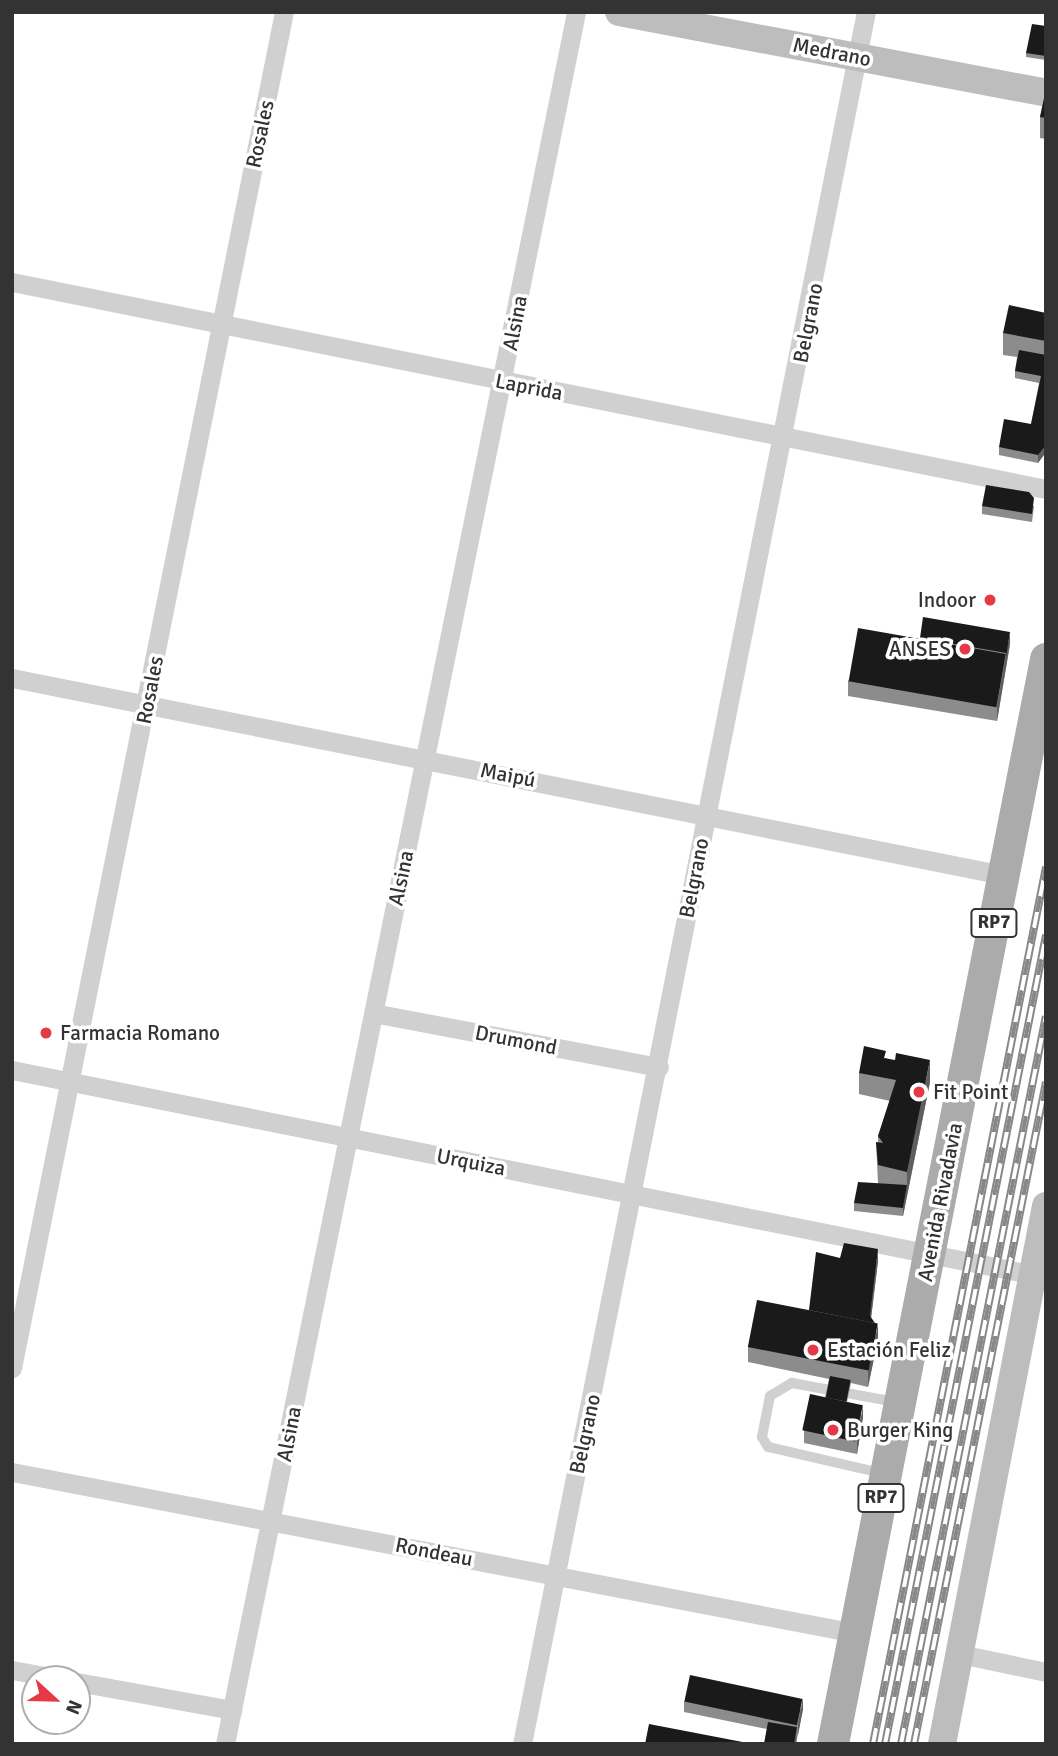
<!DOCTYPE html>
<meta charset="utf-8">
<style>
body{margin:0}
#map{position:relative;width:1058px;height:1756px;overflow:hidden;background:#fff;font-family:Signika,sans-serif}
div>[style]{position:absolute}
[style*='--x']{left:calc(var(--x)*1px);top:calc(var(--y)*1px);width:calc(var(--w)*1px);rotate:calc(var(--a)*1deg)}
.lane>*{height:10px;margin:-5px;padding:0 5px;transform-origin:5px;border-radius:5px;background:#d0d0d0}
.street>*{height:19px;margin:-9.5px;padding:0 9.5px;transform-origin:9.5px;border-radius:9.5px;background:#d0d0d0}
.secondary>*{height:28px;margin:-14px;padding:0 14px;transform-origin:14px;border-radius:14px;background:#bdbdbd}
.primary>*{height:32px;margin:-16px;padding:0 16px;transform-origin:16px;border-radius:16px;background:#ababab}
.rail>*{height:8px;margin-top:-4px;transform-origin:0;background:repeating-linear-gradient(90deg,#fff 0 16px,#888 0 32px);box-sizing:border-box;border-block:2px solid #888}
.wall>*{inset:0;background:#8c8c8c}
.shaded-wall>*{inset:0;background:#5f5f5f}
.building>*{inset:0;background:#1a1a1a;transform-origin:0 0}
.dots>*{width:19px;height:19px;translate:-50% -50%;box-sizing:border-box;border:4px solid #fff;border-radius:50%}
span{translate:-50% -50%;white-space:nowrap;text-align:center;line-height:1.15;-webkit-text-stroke:7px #fff;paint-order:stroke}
.shield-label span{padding:2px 5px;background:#fff;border:2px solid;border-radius:5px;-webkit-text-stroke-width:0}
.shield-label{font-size:19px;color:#333;font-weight:700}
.street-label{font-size:21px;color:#333}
.poi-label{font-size:21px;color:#333}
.right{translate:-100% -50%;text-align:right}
.left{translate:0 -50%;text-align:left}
.frame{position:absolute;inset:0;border:14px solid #333;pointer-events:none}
.north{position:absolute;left:21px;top:1665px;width:70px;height:70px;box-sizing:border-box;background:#fff;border:2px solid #adadad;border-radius:50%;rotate:112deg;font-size:19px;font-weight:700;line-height:28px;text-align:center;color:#333}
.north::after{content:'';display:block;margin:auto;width:24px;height:32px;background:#e63946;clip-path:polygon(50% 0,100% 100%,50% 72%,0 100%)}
</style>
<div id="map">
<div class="lane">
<i style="--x:881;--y:1473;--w:116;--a:-167"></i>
<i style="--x:768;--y:1447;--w:12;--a:-121"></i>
<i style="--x:762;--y:1437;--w:42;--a:-79"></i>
<i style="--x:770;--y:1396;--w:26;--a:-31"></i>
<i style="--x:792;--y:1383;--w:106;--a:10.4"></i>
</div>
<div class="street">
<i style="--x:12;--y:282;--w:1055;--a:11.32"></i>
<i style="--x:12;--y:678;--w:1010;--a:11.24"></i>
<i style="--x:373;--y:1013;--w:291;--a:10.7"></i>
<i style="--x:12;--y:1070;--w:1054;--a:11.33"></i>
<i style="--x:12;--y:1368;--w:1383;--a:-78.66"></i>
<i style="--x:12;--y:1472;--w:858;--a:10.81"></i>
<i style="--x:960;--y:1654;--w:88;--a:11.8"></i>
<i style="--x:12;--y:1670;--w:50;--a:10.4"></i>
<i style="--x:77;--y:1682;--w:158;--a:10.2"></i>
<i style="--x:225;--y:1744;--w:1767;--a:-78.54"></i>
<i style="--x:522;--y:1744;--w:1766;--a:-78.77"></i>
</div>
<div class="secondary">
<i style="--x:619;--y:12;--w:435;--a:10.7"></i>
<i style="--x:942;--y:1744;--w:548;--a:-79.06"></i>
</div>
<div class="primary">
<i style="--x:833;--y:1744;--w:1106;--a:-78.89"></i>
</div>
<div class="rail">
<i style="--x:873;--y:1744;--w:894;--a:-78.84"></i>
<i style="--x:885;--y:1744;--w:825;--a:-78.74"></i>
<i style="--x:901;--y:1744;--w:742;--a:-78.74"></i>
<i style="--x:914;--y:1744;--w:675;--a:-78.72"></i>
</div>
<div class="wall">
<i style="clip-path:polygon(1046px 26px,1046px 60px,1026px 57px,1026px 53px)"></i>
<i style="clip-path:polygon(1046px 89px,1046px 139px,1040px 138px,1040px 117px)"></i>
<i style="clip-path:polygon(1046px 313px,1046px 452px,1038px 463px,999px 455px,999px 447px,1031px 424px,1039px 383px,1015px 378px,1015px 371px,1017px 357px,1003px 355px,1003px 333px)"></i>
<i style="clip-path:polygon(982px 506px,1034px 506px,1032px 522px,982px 514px)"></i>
<i style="clip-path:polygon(920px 638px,1010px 644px,997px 721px,848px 696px,848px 681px)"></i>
<i style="clip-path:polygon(886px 1058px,930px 1082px,903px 1216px,854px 1211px,854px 1203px,878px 1183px,876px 1142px,878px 1143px,878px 1136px,890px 1101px,859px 1094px,859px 1073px)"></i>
<i style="clip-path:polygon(840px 1258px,878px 1261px,871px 1318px,878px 1339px,868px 1387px,851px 1383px,847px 1402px,863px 1417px,857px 1454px,804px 1443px,804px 1431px,825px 1397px,829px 1379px,748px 1362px,748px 1347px,809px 1310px)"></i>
<i style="clip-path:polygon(684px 1701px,803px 1709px,796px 1744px,764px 1744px,767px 1729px,684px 1712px)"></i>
</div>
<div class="shaded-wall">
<i style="clip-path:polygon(1046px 445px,1046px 452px,1038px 463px,1038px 455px)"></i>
<i style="clip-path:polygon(1010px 632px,1010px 644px,997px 721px,997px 706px)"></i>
<i style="clip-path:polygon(930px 1060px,930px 1082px,903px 1216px,903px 1208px,907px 1185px,907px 1172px)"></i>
<i style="clip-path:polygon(878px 1249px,878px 1261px,870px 1327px,870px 1316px)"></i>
<i style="clip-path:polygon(878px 1324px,878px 1339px,868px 1387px,868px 1372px)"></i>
<i style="clip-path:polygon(863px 1405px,863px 1417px,857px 1454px,857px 1442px)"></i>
<i style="clip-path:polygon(803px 1698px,803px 1709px,798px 1735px,798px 1724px)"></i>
<i style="clip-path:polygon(797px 1727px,796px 1744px,794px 1744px)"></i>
</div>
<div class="building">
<i style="clip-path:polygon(1032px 24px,1046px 26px,1046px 56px,1026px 53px)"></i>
<i style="clip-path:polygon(1046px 89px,1046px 118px,1040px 117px)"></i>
<i style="clip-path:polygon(1009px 305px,1046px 313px,1046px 341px,1003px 333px)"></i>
<i style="clip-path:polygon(1019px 350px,1046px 355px,1046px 445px,1038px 455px,999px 447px,1004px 419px,1031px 424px,1041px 376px,1015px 371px)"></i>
<i style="clip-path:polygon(986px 485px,1029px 492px,1034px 498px,1032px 514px,982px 506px)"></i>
<i style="clip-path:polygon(923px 617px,1010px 632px,1006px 657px,1006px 653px,920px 638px)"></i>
<i style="left:858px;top:628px;width:150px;height:54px;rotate:10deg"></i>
<i style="clip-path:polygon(864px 1046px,886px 1051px,884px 1058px,895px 1060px,896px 1053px,930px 1060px,907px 1172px,878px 1165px,876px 1142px,883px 1143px,878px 1136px,896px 1080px,859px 1073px)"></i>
<i style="clip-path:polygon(858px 1182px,907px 1185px,903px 1208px,854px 1203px)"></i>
<i style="clip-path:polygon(844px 1243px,878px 1249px,870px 1316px,875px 1323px,809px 1310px,816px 1252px,840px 1258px)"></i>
<i style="left:757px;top:1300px;width:123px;height:48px;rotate:11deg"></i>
<i style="left:830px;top:1376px;width:21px;height:22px;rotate:11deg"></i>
<i style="left:810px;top:1394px;width:54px;height:37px;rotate:12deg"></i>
<i style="left:690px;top:1675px;width:115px;height:27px;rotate:12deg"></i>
<i style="clip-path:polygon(768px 1722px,797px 1727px,794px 1744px,764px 1744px)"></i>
<i style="clip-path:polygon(649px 1724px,753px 1744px,645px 1744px)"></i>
</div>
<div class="dots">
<i style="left:990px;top:600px;background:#e63946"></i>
<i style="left:965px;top:649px;background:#e63946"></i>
<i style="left:46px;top:1033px;background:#e63946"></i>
<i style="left:919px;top:1092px;background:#e63946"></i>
<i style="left:813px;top:1350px;background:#e63946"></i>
<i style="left:833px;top:1430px;background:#e63946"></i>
</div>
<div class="shield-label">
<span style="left:994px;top:923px">RP7</span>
<span style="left:881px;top:1498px">RP7</span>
</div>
<div class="street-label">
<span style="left:832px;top:52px;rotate:11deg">Medrano</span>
<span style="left:260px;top:134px;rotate:-78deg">Rosales</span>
<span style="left:515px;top:323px;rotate:-79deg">Alsina</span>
<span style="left:808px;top:323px;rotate:-79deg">Belgrano</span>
<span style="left:529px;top:387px;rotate:11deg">Laprida</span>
<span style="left:150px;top:690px;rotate:-79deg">Rosales</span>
<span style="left:508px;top:775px;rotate:11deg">Maipú</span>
<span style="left:401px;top:878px;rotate:-78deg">Alsina</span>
<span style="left:694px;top:878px;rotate:-79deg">Belgrano</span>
<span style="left:516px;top:1040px;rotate:11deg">Drumond</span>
<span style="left:471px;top:1162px;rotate:11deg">Urquiza</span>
<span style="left:940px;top:1202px;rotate:-79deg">Avenida Rivadavia</span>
<span style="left:289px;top:1434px;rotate:-79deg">Alsina</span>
<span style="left:585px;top:1434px;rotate:-78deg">Belgrano</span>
<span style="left:434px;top:1552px;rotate:11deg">Rondeau</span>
</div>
<div class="poi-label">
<span class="right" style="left:976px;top:600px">Indoor</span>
<span class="right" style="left:951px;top:649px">ANSES</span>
<span class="left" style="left:60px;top:1033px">Farmacia Romano</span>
<span class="left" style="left:933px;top:1092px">Fit Point</span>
<span class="left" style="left:827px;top:1350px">Estación Feliz</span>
<span class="left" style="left:847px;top:1430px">Burger King</span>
</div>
<div class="frame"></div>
<div class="north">N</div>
</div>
